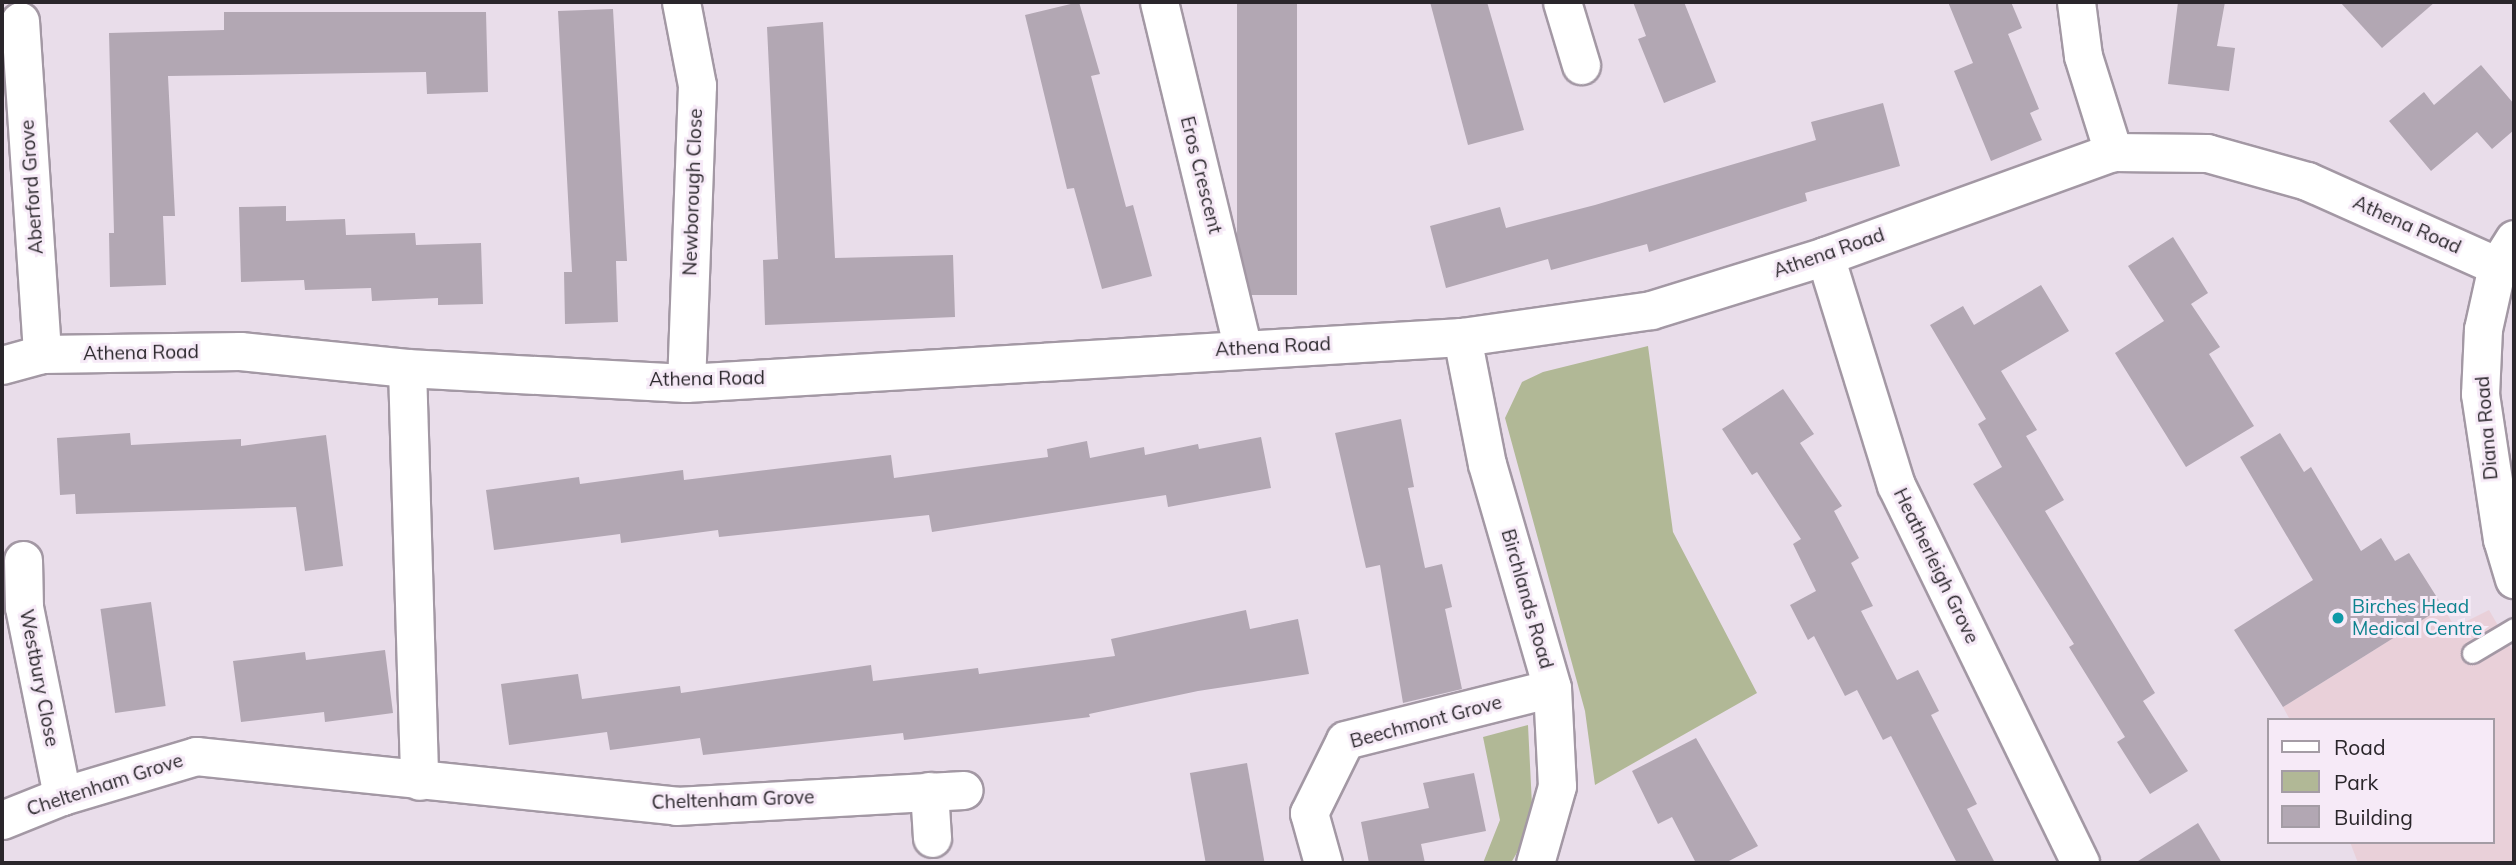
<!DOCTYPE html>
<style>
body{margin:0}
#map{position:relative;width:2516px;height:865px;overflow:hidden;background:#e9ddea;font-family:Mulish,sans-serif}
div>[style]{position:absolute}
[style*='--x']{left:calc(var(--x)*1px);top:calc(var(--y)*1px);width:calc(var(--w)*1px);rotate:calc(var(--a)*1deg)}
.commercial>*{inset:0;background:#e9d0d9}
.green>*{inset:0;background:#b1b896}
.building>*{inset:0;background:#b2a7b3;transform-origin:0 0}
.roads{filter:drop-shadow(2px 0 #a398a4) drop-shadow(-2px 0 #a398a4) drop-shadow(0 2px #a398a4) drop-shadow(0 -2px #a398a4)}
.lane>*{height:19px;margin:-9.5px;padding:0 9.5px;transform-origin:9.5px;border-radius:9.5px;background:#fff}
.street>*{height:37px;margin:-18.5px;padding:0 18.5px;transform-origin:18.5px;border-radius:18.5px;background:#fff}
.dots>*{width:19px;height:19px;translate:-50% -50%;box-sizing:border-box;border:4px solid #f6eaf7;border-radius:50%}
span{translate:-50% -50%;white-space:nowrap;text-align:center;line-height:1.15;-webkit-text-stroke:6px #f6eaf7;paint-order:stroke}
.street-label{font-size:19px;color:#2a262b}
.culture-label{font-size:19px;color:#0d838f}
.left{translate:0 -50%;text-align:left}
.frame{position:absolute;inset:0;border:4px solid #2a262b;pointer-events:none}
.legend{position:absolute;left:2267px;top:718px;width:228px;height:126px;box-sizing:border-box;background:#f6eaf7;border:2px solid #a49ca5;margin:0;padding:9px 12px;list-style:none;font-size:21px;color:#2a262b}
.legend li{display:flex;align-items:center;gap:14px;height:35px}
.legend b{width:35px;border:2px solid #a49ca5}
</style>
<div id="map">
<div class="commercial">
<i style="clip-path:polygon(2443px 607px,2455px 627px,2489px 610px,2514px 653px,2514px 863px,2358px 863px,2350px 842px,2493px 842px,2493px 720px,2290px 720px,2283px 707px)"></i>
</div>
<div class="green">
<i style="clip-path:polygon(1648px 346px,1673px 532px,1757px 693px,1595px 785px,1585px 711px,1505px 418px,1522px 382px,1543px 372px)"></i>
<i style="clip-path:polygon(1528px 725px,1533px 825px,1511px 863px,1483px 863px,1500px 820px,1483px 737px)"></i>
</div>
<div class="building">
<i style="clip-path:polygon(1079px 2px,1100px 74px,1091px 76px,1126px 207px,1133px 205px,1152px 276px,1102px 289px,1074px 188px,1067px 189px,1025px 15px)"></i>
<i style="left:1237px;top:2px;width:60px;height:293px"></i>
<i style="clip-path:polygon(1430px 2px,1487px 2px,1524px 130px,1468px 145px)"></i>
<i style="clip-path:polygon(1633px 2px,1684px 2px,1716px 82px,1664px 103px,1638px 39px,1646px 36px)"></i>
<i style="clip-path:polygon(1948px 2px,2011px 2px,2022px 28px,2008px 34px,2039px 109px,2030px 113px,2042px 140px,1991px 161px,1954px 71px,1973px 63px)"></i>
<i style="clip-path:polygon(2178px 2px,2225px 2px,2217px 46px,2235px 48px,2229px 91px,2168px 84px)"></i>
<i style="clip-path:polygon(2340px 2px,2435px 2px,2382px 48px)"></i>
<i style="clip-path:polygon(613px 9px,627px 261px,616px 261px,618px 322px,565px 324px,564px 272px,572px 272px,558px 11px)"></i>
<i style="clip-path:polygon(224px 12px,486px 12px,488px 92px,427px 94px,426px 72px,168px 76px,175px 216px,163px 216px,166px 285px,110px 287px,109px 233px,114px 233px,109px 33px,224px 30px)"></i>
<i style="clip-path:polygon(823px 22px,835px 258px,953px 255px,955px 317px,765px 325px,763px 260px,778px 259px,767px 27px)"></i>
<i style="clip-path:polygon(2481px 65px,2514px 104px,2514px 130px,2492px 149px,2477px 132px,2431px 171px,2389px 121px,2424px 92px,2434px 105px)"></i>
<i style="clip-path:polygon(1883px 103px,1900px 166px,1805px 193px,1807px 201px,1649px 252px,1647px 244px,1551px 270px,1548px 259px,1446px 288px,1430px 226px,1500px 207px,1506px 228px,1595px 205px,1816px 140px,1811px 122px)"></i>
<i style="clip-path:polygon(286px 206px,286px 221px,345px 219px,346px 235px,415px 233px,416px 245px,481px 243px,483px 304px,438px 305px,438px 298px,372px 301px,371px 288px,305px 290px,304px 280px,241px 282px,239px 207px)"></i>
<i style="clip-path:polygon(2173px 237px,2208px 293px,2191px 304px,2220px 347px,2209px 354px,2254px 426px,2186px 467px,2115px 353px,2164px 321px,2128px 266px)"></i>
<i style="clip-path:polygon(2041px 285px,2069px 331px,2001px 371px,2037px 430px,2026px 436px,2064px 500px,2045px 511px,2155px 693px,2143px 701px,2188px 771px,2150px 794px,2117px 742px,2125px 737px,2069px 647px,2074px 644px,1973px 484px,2002px 467px,1978px 424px,1986px 419px,1930px 325px,1963px 306px,1974px 325px)"></i>
<i style="clip-path:polygon(1783px 389px,1814px 434px,1800px 443px,1842px 506px,1834px 511px,1859px 558px,1851px 563px,1873px 606px,1861px 611px,1897px 680px,1918px 670px,1939px 711px,1931px 715px,1977px 804px,1967px 809px,1995px 863px,1957px 863px,1891px 736px,1883px 740px,1857px 690px,1845px 696px,1814px 636px,1808px 640px,1790px 605px,1816px 591px,1793px 544px,1801px 539px,1757px 472px,1752px 475px,1722px 429px)"></i>
<i style="clip-path:polygon(1401px 419px,1414px 487px,1408px 488px,1425px 568px,1442px 564px,1452px 607px,1445px 609px,1462px 689px,1403px 703px,1380px 565px,1366px 568px,1335px 433px)"></i>
<i style="clip-path:polygon(130px 433px,131px 445px,241px 439px,241px 446px,326px 435px,343px 566px,305px 571px,296px 507px,76px 514px,75px 494px,60px 495px,57px 438px)"></i>
<i style="clip-path:polygon(2280px 433px,2304px 472px,2311px 467px,2361px 551px,2381px 538px,2395px 561px,2409px 553px,2443px 607px,2283px 707px,2234px 630px,2313px 580px,2240px 457px)"></i>
<i style="clip-path:polygon(1261px 437px,1271px 488px,1168px 507px,1166px 495px,932px 532px,929px 515px,719px 537px,718px 530px,621px 543px,620px 534px,494px 550px,486px 490px,579px 477px,580px 484px,683px 470px,684px 480px,891px 455px,894px 478px,1048px 457px,1047px 449px,1087px 441px,1090px 458px,1144px 447px,1145px 455px,1198px 444px,1199px 449px)"></i>
<i style="left:151px;top:602px;width:105px;height:51px;rotate:82deg"></i>
<i style="clip-path:polygon(1246px 610px,1250px 629px,1298px 619px,1309px 674px,1198px 691px,1089px 714px,1090px 717px,904px 740px,903px 733px,703px 755px,700px 738px,610px 750px,607px 732px,509px 745px,501px 684px,578px 674px,582px 699px,680px 686px,681px 693px,871px 665px,873px 681px,978px 668px,979px 674px,1115px 656px,1111px 639px)"></i>
<i style="clip-path:polygon(385px 650px,393px 713px,325px 722px,324px 712px,241px 722px,233px 661px,305px 652px,306px 660px)"></i>
<i style="clip-path:polygon(1696px 738px,1758px 846px,1725px 863px,1696px 863px,1672px 817px,1658px 824px,1632px 771px)"></i>
<i style="left:1247px;top:763px;width:101px;height:58px;rotate:80deg"></i>
<i style="clip-path:polygon(1474px 773px,1486px 831px,1421px 844px,1425px 863px,1369px 863px,1361px 822px,1429px 808px,1423px 783px)"></i>
<i style="clip-path:polygon(2198px 823px,2222px 863px,2135px 863px)"></i>
</div>
<div class="roads">
<div class="lane">
<i style="--x:2472;--y:653;--w:49;--a:-30.8"></i>
</div>
<div class="street">
<i style="--x:681;--y:2;--w:85;--a:79.1"></i>
<i style="--x:697;--y:85;--w:298;--a:92.1"></i>
<i style="--x:1159;--y:2;--w:356;--a:76.4"></i>
<i style="--x:1562;--y:2;--w:66;--a:73.2"></i>
<i style="--x:2076;--y:2;--w:54;--a:82.6"></i>
<i style="--x:2083;--y:56;--w:101;--a:72.6"></i>
<i style="--x:20;--y:21;--w:334;--a:86.2"></i>
<i style="--x:2514;--y:239;--w:32;--a:122"></i>
<i style="--x:2497;--y:266;--w:65;--a:102.5"></i>
<i style="--x:2483;--y:329;--w:65;--a:92.6"></i>
<i style="--x:2480;--y:394;--w:147;--a:81.4"></i>
<i style="--x:2502;--y:539;--w:42;--a:73.3"></i>
<i style="--x:1825;--y:256;--w:240;--a:72.8"></i>
<i style="--x:1896;--y:485;--w:420;--a:64"></i>
<i style="--x:1462;--y:337;--w:129;--a:78.9"></i>
<i style="--x:1487;--y:464;--w:233;--a:73.8"></i>
<i style="--x:1552;--y:688;--w:98;--a:87.1"></i>
<i style="--x:1557;--y:786;--w:80;--a:105.9"></i>
<i style="--x:2;--y:365;--w:41;--a:-15.4"></i>
<i style="--x:42;--y:354;--w:198;--a:-0.9"></i>
<i style="--x:240;--y:351;--w:168;--a:5.8"></i>
<i style="--x:407;--y:368;--w:279;--a:3.1"></i>
<i style="--x:686;--y:383;--w:777;--a:-3.39"></i>
<i style="--x:1462;--y:337;--w:191;--a:-8.1"></i>
<i style="--x:1651;--y:310;--w:182;--a:-17.2"></i>
<i style="--x:1825;--y:256;--w:306;--a:-19.9"></i>
<i style="--x:2113;--y:152;--w:94;--a:0.6"></i>
<i style="--x:2207;--y:153;--w:104;--a:15.6"></i>
<i style="--x:2307;--y:181;--w:208;--a:24.1"></i>
<i style="--x:407;--y:368;--w:413;--a:88.3"></i>
<i style="--x:23;--y:560;--w:47;--a:88.8"></i>
<i style="--x:24;--y:607;--w:193;--a:78.6"></i>
<i style="--x:929;--y:791;--w:47;--a:86.3"></i>
<i style="--x:2;--y:820;--w:65;--a:-21.8"></i>
<i style="--x:62;--y:796;--w:140;--a:-16.6"></i>
<i style="--x:196;--y:756;--w:483;--a:5.9"></i>
<i style="--x:676;--y:806;--w:288;--a:-3.2"></i>
<i style="--x:1323;--y:863;--w:52;--a:-105.6"></i>
<i style="--x:1309;--y:813;--w:81;--a:-63.7"></i>
<i style="--x:1345;--y:740;--w:213;--a:-14.1"></i>
</div>
</div>
<div class="dots">
<i style="left:2338px;top:618px;background:#0f9aa8"></i>
</div>
<div class="street-label">
<span style="left:1201px;top:175px;rotate:76deg">Eros Crescent</span>
<span style="left:32px;top:187px;rotate:-94deg">Aberford Grove</span>
<span style="left:693px;top:192px;rotate:-88deg">Newborough Close</span>
<span style="left:2407px;top:225px;rotate:24deg">Athena Road</span>
<span style="left:1829px;top:253px;rotate:-19deg">Athena Road</span>
<span style="left:1273px;top:347px;rotate:-3deg">Athena Road</span>
<span style="left:141px;top:353px;rotate:-1deg">Athena Road</span>
<span style="left:707px;top:379px;rotate:-1deg">Athena Road</span>
<span style="left:2487px;top:428px;rotate:-95deg">Diana Road</span>
<span style="left:1936px;top:566px;rotate:64deg">Heatherleigh Grove</span>
<span style="left:1527px;top:599px;rotate:74deg">Birchlands Road</span>
<span style="left:39px;top:678px;rotate:79deg">Westbury Close</span>
<span style="left:1426px;top:722px;rotate:-15deg">Beechmont Grove</span>
<span style="left:105px;top:785px;rotate:-18deg">Cheltenham Grove</span>
<span style="left:733px;top:800px;rotate:-2deg">Cheltenham Grove</span>
</div>
<div class="culture-label">
<span class="left" style="left:2352px;top:618px">Birches Head<br>Medical Centre</span>
</div>
<div class="frame"></div>
<ul class="legend">
<li><b style="height:9px;background:#fff"></b>Road</li>
<li><b style="height:19px;background:#b1b896"></b>Park</li>
<li><b style="height:19px;background:#b2a7b3"></b>Building</li>
</ul>
</div>
